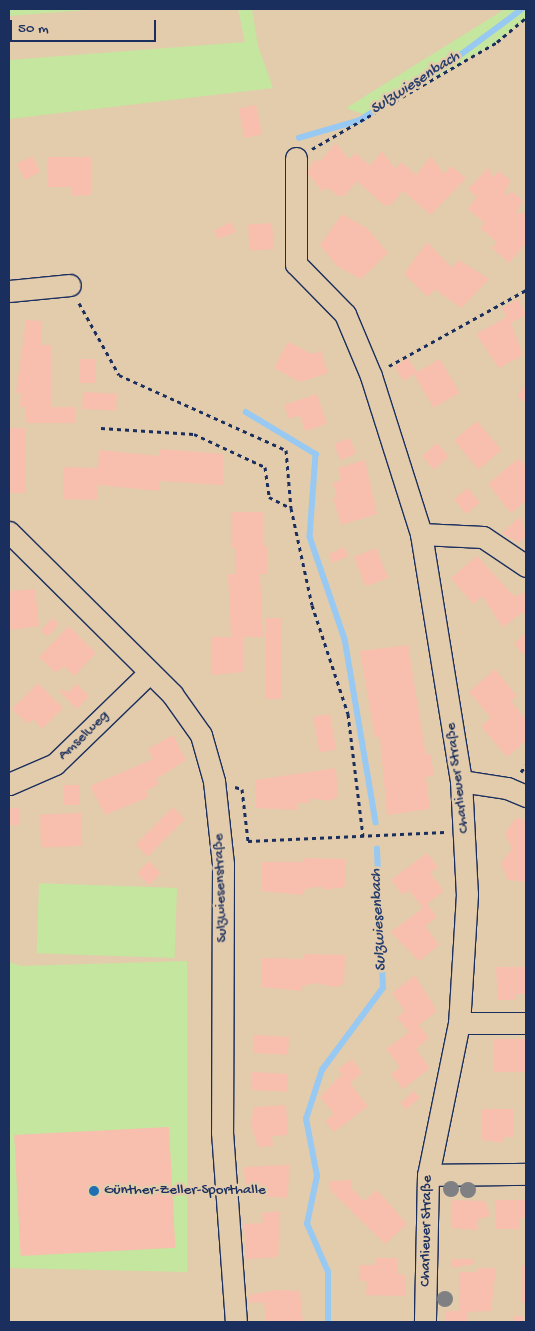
<!DOCTYPE html>
<meta charset="utf-8">
<style>
body{margin:0}
#map{position:relative;width:535px;height:1331px;overflow:hidden;background:#e3ccac;font-family:"Gochi Hand",sans-serif}
div>[style]{position:absolute}
[style*='--x']{left:calc(var(--x)*1px);top:calc(var(--y)*1px);width:calc(var(--w)*1px);rotate:calc(var(--a)*1deg)}
.green>*{inset:0;background:#c4e69f;transform-origin:0 0}
.stream>*{height:5.5px;margin:-2.75px;padding:0 2.75px;transform-origin:2.75px;border-radius:2.75px;background:#97c9f3}
.building>*{inset:0;background:#f8beae;transform-origin:0 0}
.path>*{height:3px;margin-top:-1.5px;transform-origin:0;background:repeating-linear-gradient(90deg,#1b2f5e 0 4px,transparent 0 8px)}
.roads{filter:drop-shadow(1px 0 #1b2f5e) drop-shadow(-1px 0 #1b2f5e) drop-shadow(0 1px #1b2f5e) drop-shadow(0 -1px #1b2f5e)}
.street>*{height:21px;margin:-10.5px;padding:0 10.5px;transform-origin:10.5px;border-radius:10.5px;background:#e3ccac}
.trees>*{width:16px;height:16px;margin:-8px;border-radius:50%;background:#7e8084}
.dots>*{width:14px;height:14px;translate:-50% -50%;box-sizing:border-box;border:2px solid #e3ccac;border-radius:50%}
span{translate:-50% -50%;white-space:nowrap;text-align:center;line-height:1.15;-webkit-text-stroke:5px #e3ccac;paint-order:stroke}
.street-label{font-size:15px;color:#1b2f5e}
.poi-label{font-size:15px;color:#1b2f5e}
.left{translate:0 -50%;text-align:left}
.water-label{font-size:16px;color:#273e6d;font-style:italic}
.frame{position:absolute;inset:0;border:10px solid #1b2f5e;pointer-events:none}
.scale{position:absolute;left:10px;top:20px;width:146px;height:22px;box-sizing:border-box;border:2px solid #1b2f5e;border-top:0;padding-left:6px;font-size:15px;line-height:18px;white-space:nowrap;color:#1b2f5e;-webkit-text-stroke:4px #e3ccac;paint-order:stroke}
</style>
<div id="map">
<div class="green">
<i style="clip-path:polygon(9px 9px,99px 9px,9px 16px)"></i>
<i style="clip-path:polygon(238px 9px,252px 9px,258px 46px,273px 88px,9px 119px,9px 60px,245px 42px)"></i>
<i style="clip-path:polygon(505px 9px,526px 9px,526px 18px,497px 42px,368px 116px,346px 108px)"></i>
<i style="left:177px;top:888px;width:70px;height:138px;rotate:92deg"></i>
<i style="clip-path:polygon(187px 961px,187px 1272px,9px 1268px,9px 962px,21px 966px)"></i>
</div>
<div class="stream">
<i style="--x:299;--y:138;--w:64;--a:-16.4"></i>
<i style="--x:360;--y:120;--w:108;--a:-32.5"></i>
<i style="--x:451;--y:62;--w:89;--a:-36.7"></i>
<i style="--x:246;--y:412;--w:82;--a:31"></i>
<i style="--x:316;--y:454;--w:83;--a:94.1"></i>
<i style="--x:310;--y:537;--w:108;--a:71.1"></i>
<i style="--x:345;--y:639;--w:186;--a:80.4"></i>
<i style="--x:328;--y:1322;--w:50;--a:-90"></i>
<i style="--x:328;--y:1272;--w:52;--a:-113.6"></i>
<i style="--x:307;--y:1224;--w:49;--a:-78.2"></i>
<i style="--x:317;--y:1176;--w:58;--a:-100.9"></i>
<i style="--x:306;--y:1119;--w:52;--a:-71.9"></i>
<i style="--x:322;--y:1070;--w:102;--a:-53.4"></i>
<i style="--x:383;--y:988;--w:139;--a:-92.5"></i>
</div>
<div class="building">
<i style="left:256px;top:105px;width:30px;height:18px;rotate:78deg"></i>
<i style="clip-path:polygon(336px 143px,349px 160px,355px 153px,370px 166px,382px 151px,395px 169px,401px 162px,416px 175px,431px 156px,444px 174px,451px 166px,466px 178px,431px 215px,403px 191px,391px 205px,384px 205px,357px 181px,344px 196px,338px 196px,327px 187px,323px 192px,307px 173px,315px 159px,319px 162px)"></i>
<i style="left:32px;top:156px;width:18px;height:17px;rotate:63deg"></i>
<i style="clip-path:polygon(48px 157px,91px 157px,91px 195px,71px 196px,71px 187px,48px 187px)"></i>
<i style="clip-path:polygon(489px 167px,493px 178px,499px 171px,511px 181px,504px 193px,508px 196px,511px 191px,523px 201px,516px 213px,526px 213px,526px 243px,509px 263px,492px 248px,497px 242px,480px 228px,485px 223px,468px 209px,477px 197px,468px 189px)"></i>
<i style="clip-path:polygon(342px 214px,368px 229px,388px 253px,361px 279px,337px 266px,320px 245px)"></i>
<i style="clip-path:polygon(231px 222px,236px 232px,218px 239px,214px 230px)"></i>
<i style="left:272px;top:223px;width:26px;height:24px;rotate:86deg"></i>
<i style="clip-path:polygon(427px 242px,452px 268px,459px 260px,489px 279px,461px 308px,435px 289px,428px 297px,404px 274px)"></i>
<i style="clip-path:polygon(518px 299px,526px 315px,511px 323px,523px 355px,499px 368px,476px 334px,507px 317px,502px 308px)"></i>
<i style="clip-path:polygon(26px 320px,42px 321px,42px 345px,51px 345px,51px 407px,75px 407px,75px 423px,26px 423px,26px 407px,19px 407px,22px 393px,16px 393px)"></i>
<i style="clip-path:polygon(288px 342px,312px 354px,321px 351px,328px 373px,300px 382px,274px 368px)"></i>
<i style="left:408px;top:358px;width:17px;height:16px;rotate:57deg"></i>
<i style="left:80px;top:359px;width:16px;height:24px"></i>
<i style="left:440px;top:359px;width:39px;height:30px;rotate:60deg"></i>
<i style="clip-path:polygon(526px 385px,526px 403px,517px 396px)"></i>
<i style="left:83px;top:392px;width:34px;height:17px;rotate:3deg"></i>
<i style="clip-path:polygon(317px 394px,327px 424px,305px 431px,300px 415px,289px 419px,284px 405px)"></i>
<i style="left:477px;top:421px;width:38px;height:30px;rotate:50deg"></i>
<i style="left:10px;top:428px;width:16px;height:65px"></i>
<i style="left:350px;top:438px;width:17px;height:17px;rotate:69deg"></i>
<i style="left:437px;top:443px;width:18px;height:20px;rotate:49deg"></i>
<i style="clip-path:polygon(161px 449px,223px 454px,223px 485px,160px 481px,160px 491px,98px 485px,98px 500px,63px 499px,63px 467px,98px 468px,99px 450px,158px 456px)"></i>
<i style="clip-path:polygon(519px 458px,526px 467px,526px 501px,511px 513px,488px 484px)"></i>
<i style="clip-path:polygon(365px 460px,377px 514px,341px 525px,333px 498px,337px 497px,333px 483px,341px 480px,338px 468px)"></i>
<i style="left:468px;top:488px;width:19px;height:18px;rotate:51deg"></i>
<i style="clip-path:polygon(231px 512px,263px 512px,263px 546px,267px 546px,267px 574px,260px 574px,263px 637px,243px 637px,243px 672px,211px 675px,211px 637px,231px 637px,228px 574px,235px 574px,235px 547px,231px 548px)"></i>
<i style="clip-path:polygon(521px 516px,526px 536px,519px 543px,502px 533px)"></i>
<i style="left:344px;top:547px;width:10px;height:17px;rotate:66deg"></i>
<i style="left:376px;top:548px;width:32px;height:24px;rotate:68deg"></i>
<i style="clip-path:polygon(477px 556px,514px 596px,526px 592px,526px 616px,522px 612px,503px 628px,482px 596px,473px 604px,451px 578px)"></i>
<i style="clip-path:polygon(35px 589px,39px 626px,9px 630px,9px 591px)"></i>
<i style="left:52px;top:618px;width:9px;height:17px;rotate:41deg"></i>
<i style="left:266px;top:618px;width:16px;height:81px"></i>
<i style="clip-path:polygon(69px 626px,96px 653px,74px 676px,64px 666px,56px 673px,39px 657px)"></i>
<i style="clip-path:polygon(526px 632px,526px 652px,524px 655px,514px 644px)"></i>
<i style="clip-path:polygon(408px 645px,426px 755px,431px 754px,434px 776px,426px 777px,430px 809px,387px 815px,380px 737px,375px 738px,360px 651px)"></i>
<i style="clip-path:polygon(495px 669px,517px 696px,511px 701px,526px 720px,526px 741px,507px 757px,481px 726px,491px 718px,469px 692px)"></i>
<i style="clip-path:polygon(38px 683px,63px 708px,42px 729px,33px 719px,28px 724px,12px 709px)"></i>
<i style="clip-path:polygon(77px 684px,89px 696px,77px 709px,60px 692px,63px 689px,67px 693px)"></i>
<i style="left:330px;top:714px;width:36px;height:17px;rotate:80deg"></i>
<i style="clip-path:polygon(173px 735px,186px 760px,156px 779px,159px 784px,146px 791px,149px 797px,105px 815px,90px 786px,153px 759px,148px 749px)"></i>
<i style="clip-path:polygon(336px 768px,338px 797px,329px 801px,309px 798px,309px 803px,297px 803px,297px 810px,256px 808px,255px 780px)"></i>
<i style="left:64px;top:785px;width:16px;height:20px"></i>
<i style="left:173px;top:807px;width:17px;height:53px;rotate:45deg"></i>
<i style="left:9px;top:808px;width:11px;height:17px"></i>
<i style="left:81px;top:813px;width:33px;height:41px;rotate:88deg"></i>
<i style="clip-path:polygon(516px 818px,526px 820px,526px 882px,508px 880px,501px 863px,512px 849px,505px 833px)"></i>
<i style="clip-path:polygon(427px 853px,438px 867px,430px 873px,444px 891px,427px 904px,437px 917px,425px 926px,439px 945px,419px 961px,391px 932px,423px 908px,409px 890px,403px 895px,391px 880px)"></i>
<i style="clip-path:polygon(304px 858px,345px 859px,345px 887px,324px 890px,324px 887px,315px 887px,303px 890px,303px 895px,262px 891px,262px 862px,304px 862px)"></i>
<i style="left:149px;top:861px;width:17px;height:17px;rotate:45deg"></i>
<i style="clip-path:polygon(303px 954px,345px 955px,344px 984px,335px 987px,315px 983px,302px 986px,302px 991px,261px 987px,262px 958px,303px 959px)"></i>
<i style="clip-path:polygon(496px 967px,526px 967px,526px 994px,516px 994px,516px 1000px,498px 1000px)"></i>
<i style="clip-path:polygon(415px 975px,437px 1011px,419px 1025px,429px 1038px,416px 1049px,430px 1068px,403px 1089px,391px 1074px,400px 1067px,386px 1049px,409px 1032px,397px 1017px,405px 1011px,392px 993px)"></i>
<i style="left:254px;top:1035px;width:35px;height:18px;rotate:3deg"></i>
<i style="left:494px;top:1039px;width:32px;height:33px"></i>
<i style="clip-path:polygon(352px 1059px,362px 1073px,350px 1083px,368px 1106px,334px 1132px,325px 1121px,334px 1114px,320px 1097px,342px 1074px,338px 1069px)"></i>
<i style="left:252px;top:1072px;width:36px;height:18px;rotate:3deg"></i>
<i style="left:414px;top:1091px;width:9px;height:18px;rotate:49deg"></i>
<i style="clip-path:polygon(286px 1105px,288px 1135px,272px 1136px,273px 1146px,258px 1147px,251px 1124px,254px 1107px)"></i>
<i style="clip-path:polygon(482px 1109px,514px 1109px,514px 1137px,504px 1137px,504px 1143px,482px 1140px)"></i>
<i style="left:169px;top:1127px;width:121px;height:155px;rotate:87deg"></i>
<i style="clip-path:polygon(289px 1165px,288px 1198px,246px 1195px,244px 1167px)"></i>
<i style="clip-path:polygon(352px 1180px,352px 1189px,364px 1201px,377px 1190px,407px 1224px,385px 1244px,330px 1190px,330px 1181px)"></i>
<i style="clip-path:polygon(451px 1200px,485px 1201px,490px 1216px,478px 1219px,477px 1230px,451px 1228px)"></i>
<i style="clip-path:polygon(495px 1200px,526px 1200px,526px 1218px,519px 1218px,519px 1229px,495px 1229px)"></i>
<i style="clip-path:polygon(280px 1211px,278px 1257px,246px 1259px,244px 1224px,263px 1223px,262px 1213px)"></i>
<i style="clip-path:polygon(376px 1258px,397px 1258px,397px 1274px,406px 1275px,405px 1296px,366px 1295px,367px 1281px,359px 1281px,359px 1265px,376px 1265px)"></i>
<i style="clip-path:polygon(451px 1259px,474px 1259px,474px 1264px,451px 1268px)"></i>
<i style="left:522px;top:1266px;width:4px;height:36px"></i>
<i style="clip-path:polygon(478px 1268px,496px 1268px,491px 1311px,468px 1312px,468px 1322px,445px 1322px,445px 1311px,459px 1311px,459px 1272px,478px 1272px)"></i>
<i style="clip-path:polygon(276px 1290px,300px 1291px,303px 1322px,266px 1322px,264px 1302px,250px 1303px,249px 1295px)"></i>
<i style="left:514px;top:1316px;width:9px;height:6px"></i>
</div>
<div class="path">
<i style="--x:312;--y:149;--w:214;--a:-30"></i>
<i style="--x:497;--y:42;--w:38;--a:-40"></i>
<i style="--x:79;--y:303;--w:82;--a:60.9"></i>
<i style="--x:119;--y:375;--w:183;--a:24.2"></i>
<i style="--x:286;--y:450;--w:58;--a:85.1"></i>
<i style="--x:291;--y:508;--w:99;--a:77.8"></i>
<i style="--x:312;--y:605;--w:115;--a:71.7"></i>
<i style="--x:348;--y:714;--w:123;--a:83"></i>
<i style="--x:389;--y:366;--w:157;--a:-29"></i>
<i style="--x:101;--y:428;--w:93;--a:3.7"></i>
<i style="--x:194;--y:434;--w:78;--a:24.9"></i>
<i style="--x:265;--y:467;--w:30;--a:82"></i>
<i style="--x:269;--y:497;--w:25;--a:27"></i>
<i style="--x:521;--y:772;--w:9;--a:-54"></i>
<i style="--x:235;--y:787;--w:7;--a:16"></i>
<i style="--x:242;--y:789;--w:52;--a:83.4"></i>
<i style="--x:248;--y:841;--w:197;--a:-2.6"></i>
</div>
<div class="roads">
<div class="street">
<i style="--x:296;--y:158;--w:106;--a:90"></i>
<i style="--x:296;--y:264;--w:70;--a:45.6"></i>
<i style="--x:345;--y:314;--w:67;--a:67.2"></i>
<i style="--x:371;--y:376;--w:166;--a:72.4"></i>
<i style="--x:421;--y:534;--w:250;--a:80.8"></i>
<i style="--x:461;--y:781;--w:113;--a:87"></i>
<i style="--x:467;--y:894;--w:129;--a:93.5"></i>
<i style="--x:459;--y:1023;--w:155;--a:101.5"></i>
<i style="--x:428;--y:1175;--w:147;--a:91.2"></i>
<i style="--x:9;--y:291;--w:61;--a:-5.6"></i>
<i style="--x:9;--y:532;--w:230;--a:44.8"></i>
<i style="--x:172;--y:694;--w:50;--a:54.7"></i>
<i style="--x:201;--y:735;--w:48;--a:74.2"></i>
<i style="--x:214;--y:781;--w:83;--a:83.8"></i>
<i style="--x:223;--y:864;--w:268;--a:90.2"></i>
<i style="--x:222;--y:1132;--w:191;--a:85.8"></i>
<i style="--x:421;--y:534;--w:62;--a:2.8"></i>
<i style="--x:483;--y:537;--w:52;--a:34"></i>
<i style="--x:461;--y:781;--w:47;--a:8.7"></i>
<i style="--x:507;--y:788;--w:21;--a:23"></i>
<i style="--x:9;--y:784;--w:50;--a:-23.5"></i>
<i style="--x:55;--y:764;--w:132;--a:-44.1"></i>
<i style="--x:459;--y:1023;--w:67;--a:0"></i>
<i style="--x:428;--y:1175;--w:98;--a:-0.6"></i>
</div>
</div>
<div class="trees">
<i style="left:451px;top:1189px"></i>
<i style="left:468px;top:1190px"></i>
<i style="left:445px;top:1299px"></i>
</div>
<div class="dots">
<i style="left:94px;top:1191px;background:#1f6fb2"></i>
</div>
<div class="street-label">
<span style="left:84px;top:736px;rotate:-44deg">Amselweg</span>
<span style="left:458px;top:778px;rotate:-97deg">Charlieuer Straße</span>
<span style="left:221px;top:888px;rotate:-92deg">Sulzwiesenstraße</span>
<span style="left:427px;top:1231px;rotate:-89deg">Charlieuer Straße</span>
</div>
<div class="poi-label">
<span class="left" style="left:104px;top:1191px">Günther-Zeller-Sporthalle</span>
</div>
<div class="water-label">
<span style="left:416px;top:84px;rotate:-33deg">Sulzwiesenbach</span>
<span style="left:380px;top:920px;rotate:-93deg">Sulzwiesenbach</span>
</div>
<div class="frame"></div>
<div class="scale">50 m</div>
</div>
